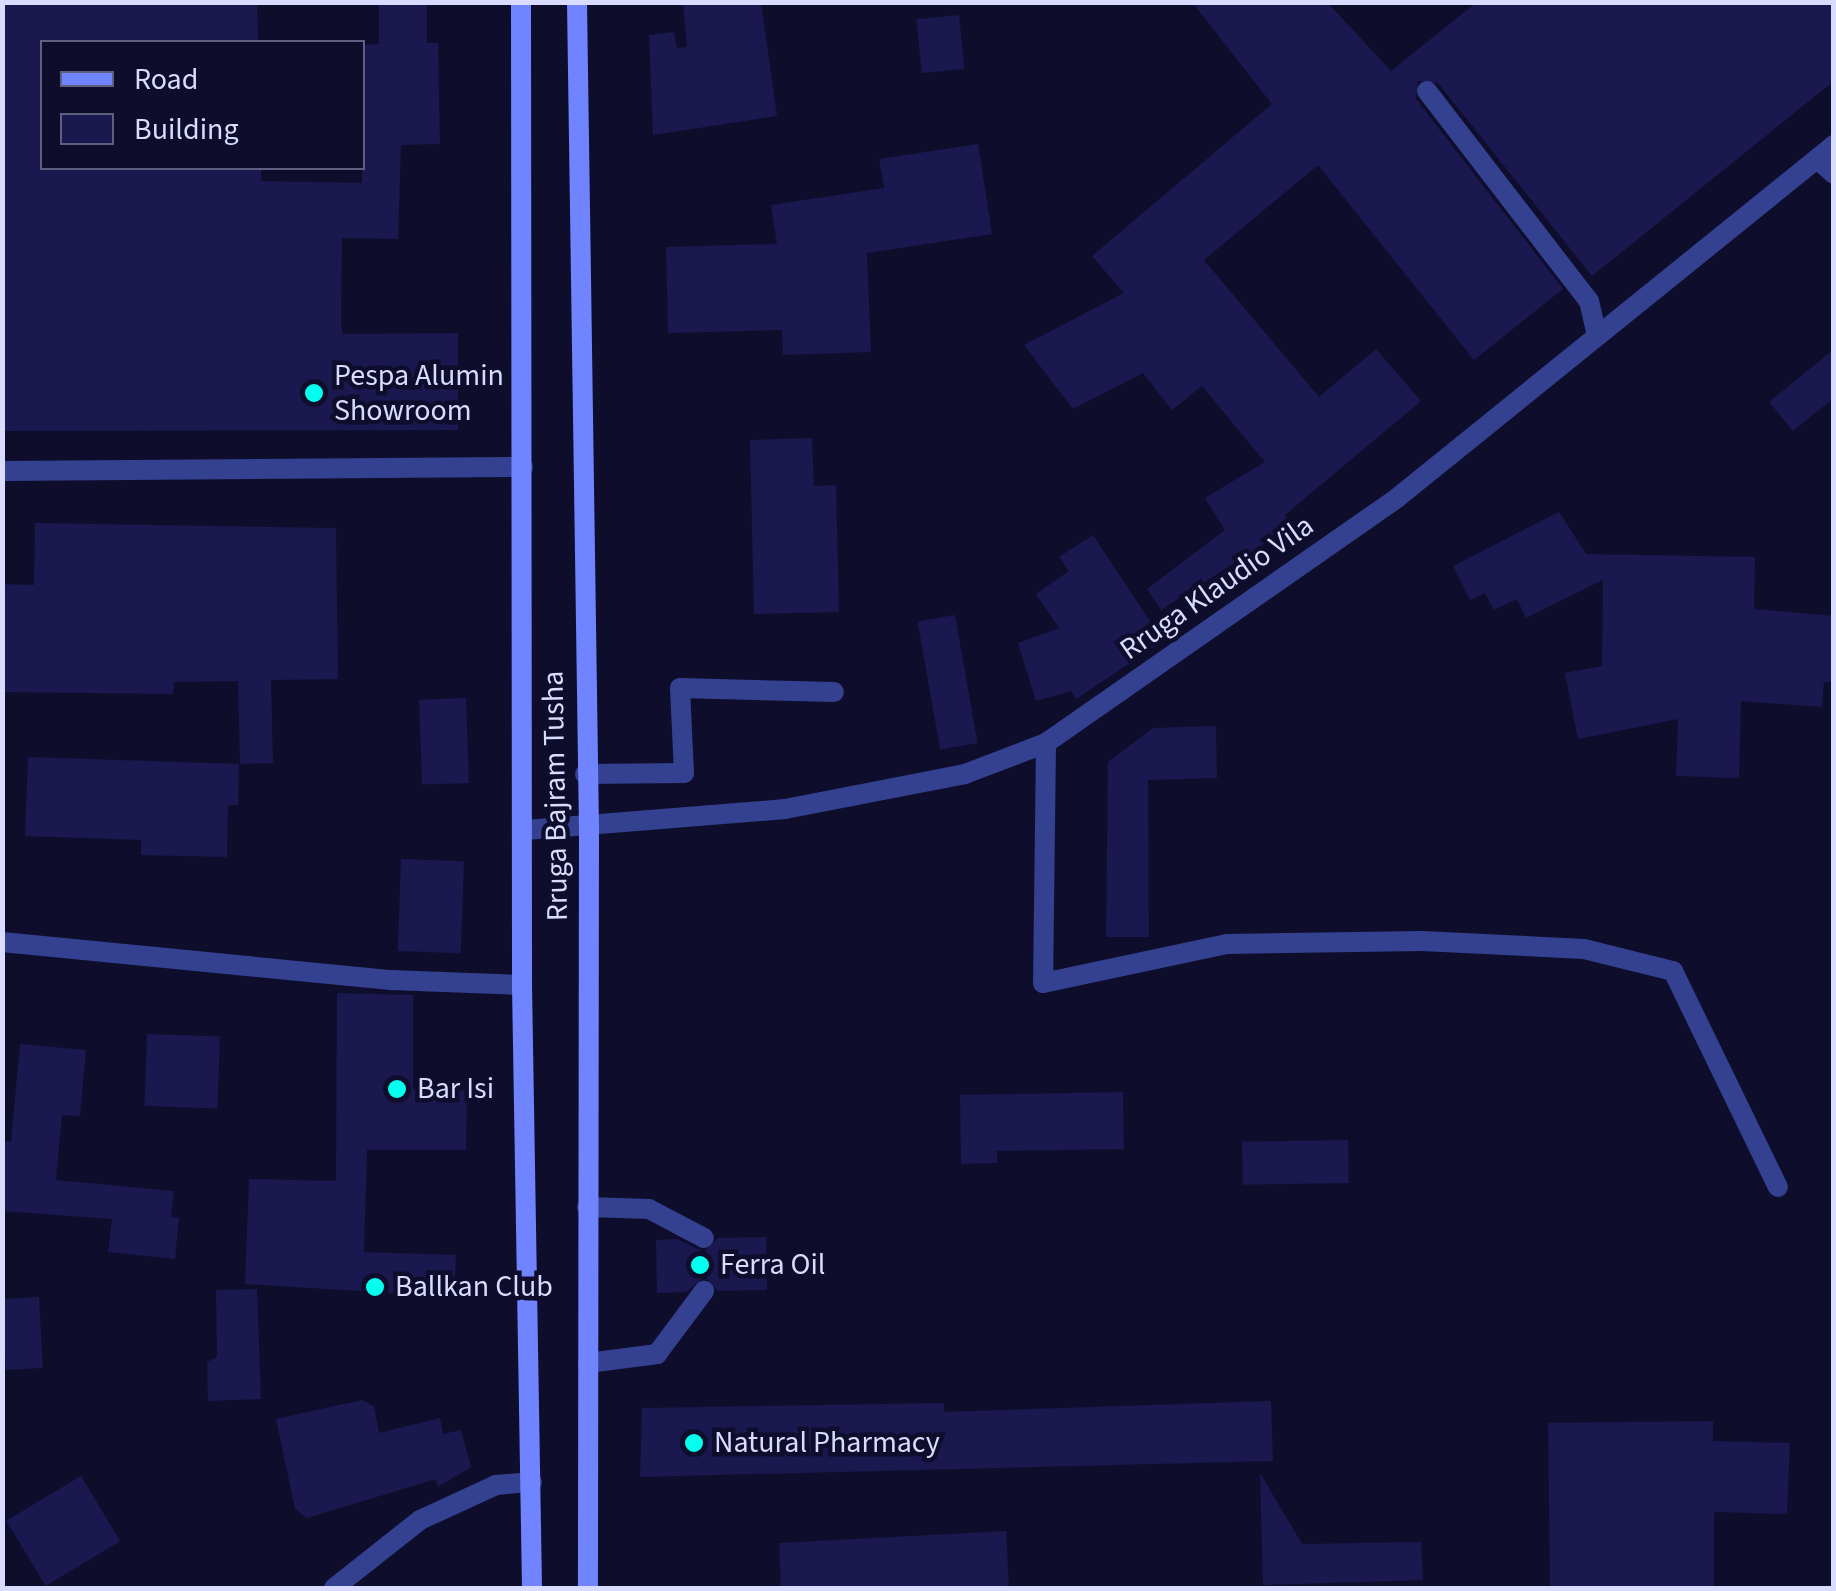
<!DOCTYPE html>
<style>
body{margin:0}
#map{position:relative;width:1836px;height:1591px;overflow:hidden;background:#0e0e2c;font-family:"Source Sans 3",sans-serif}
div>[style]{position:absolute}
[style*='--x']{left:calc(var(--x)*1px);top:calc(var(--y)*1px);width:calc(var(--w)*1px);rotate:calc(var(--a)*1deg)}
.building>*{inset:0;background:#1a184f;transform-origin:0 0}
.service>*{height:20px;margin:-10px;padding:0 10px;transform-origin:10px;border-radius:10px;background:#344090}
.minor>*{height:20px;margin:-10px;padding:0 10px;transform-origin:10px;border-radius:10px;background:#344090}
.tertiary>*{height:20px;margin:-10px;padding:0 10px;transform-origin:10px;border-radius:10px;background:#344090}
.secondary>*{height:20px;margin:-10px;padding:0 10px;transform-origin:10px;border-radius:10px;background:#7084ff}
.dots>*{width:28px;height:28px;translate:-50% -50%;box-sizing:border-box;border:5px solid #0e0e2c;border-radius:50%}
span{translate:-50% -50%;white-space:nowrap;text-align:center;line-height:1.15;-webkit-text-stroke:9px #0e0e2c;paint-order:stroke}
.poi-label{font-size:30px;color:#d9dbff}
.left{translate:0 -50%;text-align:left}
.street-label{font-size:30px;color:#d9dbff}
.frame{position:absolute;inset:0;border:5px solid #d9dbff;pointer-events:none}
.legend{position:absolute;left:40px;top:40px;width:325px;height:130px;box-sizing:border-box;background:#0e0e2c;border:2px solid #5f6080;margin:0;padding:12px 18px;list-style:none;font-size:30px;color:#d9dbff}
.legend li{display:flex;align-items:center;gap:20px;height:50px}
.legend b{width:50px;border:2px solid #5f6080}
</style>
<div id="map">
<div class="building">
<i style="clip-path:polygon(2px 2px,257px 2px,258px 42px,42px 42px,42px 168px,261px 168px,261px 181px,362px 183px,362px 45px,379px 44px,379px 2px,427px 2px,427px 43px,438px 43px,440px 144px,401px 145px,398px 239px,342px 238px,341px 326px,343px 334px,458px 333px,458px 430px,2px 431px)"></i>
<i style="clip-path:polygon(683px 2px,761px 2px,777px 116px,653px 135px,649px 35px,674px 32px,677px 48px,687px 47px)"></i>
<i style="clip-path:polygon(1192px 2px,1327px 2px,1391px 71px,1477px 2px,1834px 2px,1834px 81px,1592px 276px,1438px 83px,1418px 81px,1416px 99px,1563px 289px,1474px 360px,1318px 165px,1204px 260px,1319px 397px,1376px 349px,1421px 401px,1285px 515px,1292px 526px,1161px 610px,1147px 589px,1225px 530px,1205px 498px,1265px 462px,1202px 386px,1172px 410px,1143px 373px,1073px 409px,1024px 345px,1124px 293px,1092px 256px,1272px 104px)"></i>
<i style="left:959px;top:15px;width:54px;height:43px;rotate:84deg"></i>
<i style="clip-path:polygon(978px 144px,992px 234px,867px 253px,871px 352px,783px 355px,782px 330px,668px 333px,666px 247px,777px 244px,771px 205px,884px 188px,879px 159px)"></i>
<i style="clip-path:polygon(1834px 349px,1834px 398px,1793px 431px,1769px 402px)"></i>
<i style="clip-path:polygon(812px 438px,814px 486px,836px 485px,839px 612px,754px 614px,750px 440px)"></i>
<i style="clip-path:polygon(1559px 512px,1586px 554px,1755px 557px,1754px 609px,1834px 616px,1834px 682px,1824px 682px,1822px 707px,1741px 701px,1739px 778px,1676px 776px,1678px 719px,1578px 739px,1565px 673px,1602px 666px,1603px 580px,1526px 618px,1517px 599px,1494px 610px,1485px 593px,1470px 600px,1453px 566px)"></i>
<i style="clip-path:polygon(35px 523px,336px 528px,338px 679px,271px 680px,273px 763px,240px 764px,238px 681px,174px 682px,173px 694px,2px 692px,2px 584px,34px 585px)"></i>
<i style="clip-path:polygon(1093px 535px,1163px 641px,1076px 699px,1071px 691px,1036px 701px,1018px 643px,1059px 628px,1036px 594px,1069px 571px,1059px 557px)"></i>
<i style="left:955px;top:615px;width:130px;height:38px;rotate:80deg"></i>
<i style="left:466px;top:698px;width:85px;height:47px;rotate:88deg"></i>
<i style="clip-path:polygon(1216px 726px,1217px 778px,1148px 780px,1149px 937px,1106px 937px,1108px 762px,1153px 728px)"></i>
<i style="clip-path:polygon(28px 757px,239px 764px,238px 805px,228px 805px,227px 857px,141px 855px,141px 840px,25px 836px)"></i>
<i style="left:401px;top:859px;width:63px;height:92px;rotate:2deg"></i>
<i style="clip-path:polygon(337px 993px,413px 995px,413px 1089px,467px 1089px,466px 1150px,367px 1150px,364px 1252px,456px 1255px,454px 1297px,245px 1284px,249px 1179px,336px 1181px)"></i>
<i style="left:147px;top:1034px;width:73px;height:72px;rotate:2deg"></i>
<i style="clip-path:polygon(20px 1044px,86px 1050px,80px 1116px,62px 1115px,56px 1180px,174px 1191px,171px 1217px,179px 1218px,175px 1259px,108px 1252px,112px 1219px,2px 1211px,2px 1141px,11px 1142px)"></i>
<i style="clip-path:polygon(1123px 1092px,1124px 1149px,997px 1151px,997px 1163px,961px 1164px,960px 1095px)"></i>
<i style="left:1348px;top:1140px;width:43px;height:106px;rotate:89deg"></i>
<i style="clip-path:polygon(766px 1237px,767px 1290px,718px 1291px,705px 1277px,686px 1292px,657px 1293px,656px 1240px,677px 1239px,704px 1252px,718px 1238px)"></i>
<i style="clip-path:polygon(257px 1289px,261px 1399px,208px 1401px,207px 1362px,217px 1357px,216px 1290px)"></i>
<i style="left:39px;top:1297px;width:71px;height:37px;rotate:87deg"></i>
<i style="clip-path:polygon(362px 1400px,374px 1406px,379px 1433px,440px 1418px,443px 1434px,461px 1430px,471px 1467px,438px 1487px,436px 1479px,307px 1518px,295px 1509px,276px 1419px)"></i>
<i style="clip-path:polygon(1271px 1401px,1273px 1461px,640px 1477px,642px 1408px,944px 1403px,944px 1412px)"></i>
<i style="clip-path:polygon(1713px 1421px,1713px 1441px,1790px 1443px,1787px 1514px,1714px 1512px,1714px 1588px,1550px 1588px,1548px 1423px)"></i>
<i style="clip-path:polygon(1260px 1473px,1302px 1544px,1421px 1542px,1423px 1580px,1263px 1585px)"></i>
<i style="left:81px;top:1476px;width:76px;height:87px;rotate:59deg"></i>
<i style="clip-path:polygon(1006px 1531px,1009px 1588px,781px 1588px,779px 1543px)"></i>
</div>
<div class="service">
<i style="--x:1427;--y:91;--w:265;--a:52.4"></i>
<i style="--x:1589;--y:301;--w:35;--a:77"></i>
<i style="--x:2;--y:471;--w:521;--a:-0.44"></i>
<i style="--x:1046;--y:743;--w:240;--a:90.7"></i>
<i style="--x:1043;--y:983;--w:188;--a:-12"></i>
<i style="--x:1227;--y:944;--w:195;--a:-0.9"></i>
<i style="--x:1422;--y:941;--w:162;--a:2.8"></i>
<i style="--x:1584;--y:949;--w:92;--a:13.9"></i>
<i style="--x:1673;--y:971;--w:240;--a:64.1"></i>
<i style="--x:585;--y:774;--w:99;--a:-0.6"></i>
<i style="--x:684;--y:773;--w:85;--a:-92.7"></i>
<i style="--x:680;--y:688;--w:154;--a:1.5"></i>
<i style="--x:587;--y:1207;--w:62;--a:1.8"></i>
<i style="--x:649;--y:1209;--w:62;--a:27.8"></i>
<i style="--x:588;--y:1363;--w:70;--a:-7.4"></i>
<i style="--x:657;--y:1354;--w:79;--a:-53.3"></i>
</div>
<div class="minor">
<i style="--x:1817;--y:159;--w:23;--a:41"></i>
<i style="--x:525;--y:830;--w:261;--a:-4.6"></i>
<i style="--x:785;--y:809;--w:183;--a:-11"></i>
<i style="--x:965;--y:774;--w:87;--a:-20.9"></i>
<i style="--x:1046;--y:743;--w:428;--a:-34.9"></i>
<i style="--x:1397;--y:498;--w:562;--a:-38.93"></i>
<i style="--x:2;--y:942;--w:391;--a:5.6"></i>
<i style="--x:391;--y:980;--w:131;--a:2.2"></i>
</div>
<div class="tertiary">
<i style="--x:334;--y:1588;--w:110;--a:-38.3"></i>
<i style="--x:420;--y:1520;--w:84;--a:-24.7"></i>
<i style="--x:496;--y:1485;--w:36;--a:-5"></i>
</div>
<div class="secondary">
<i style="--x:521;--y:2;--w:983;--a:89.94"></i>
<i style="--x:522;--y:985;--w:603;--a:89.05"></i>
<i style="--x:577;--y:2;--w:825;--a:89.17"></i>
<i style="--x:589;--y:827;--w:761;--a:90.08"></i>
</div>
<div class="dots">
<i style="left:314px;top:393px;background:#05ffef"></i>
<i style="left:397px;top:1089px;background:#05ffef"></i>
<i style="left:700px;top:1265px;background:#05ffef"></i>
<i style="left:375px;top:1287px;background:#05ffef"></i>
<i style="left:694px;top:1443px;background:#05ffef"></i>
</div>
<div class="poi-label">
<span class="left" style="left:334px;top:393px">Pespa Alumin<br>Showroom</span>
<span class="left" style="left:417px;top:1089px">Bar Isi</span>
<span class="left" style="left:720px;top:1265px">Ferra Oil</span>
<span class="left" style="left:395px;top:1287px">Ballkan Club</span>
<span class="left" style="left:714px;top:1443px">Natural Pharmacy</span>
</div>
<div class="street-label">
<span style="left:1217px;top:588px;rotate:-35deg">Rruga Klaudio Vila</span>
<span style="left:556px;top:796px;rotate:-91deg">Rruga Bajram Tusha</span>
</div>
<div class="frame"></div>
<ul class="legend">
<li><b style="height:12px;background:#7084ff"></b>Road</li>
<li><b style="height:28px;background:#1a184f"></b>Building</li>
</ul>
</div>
